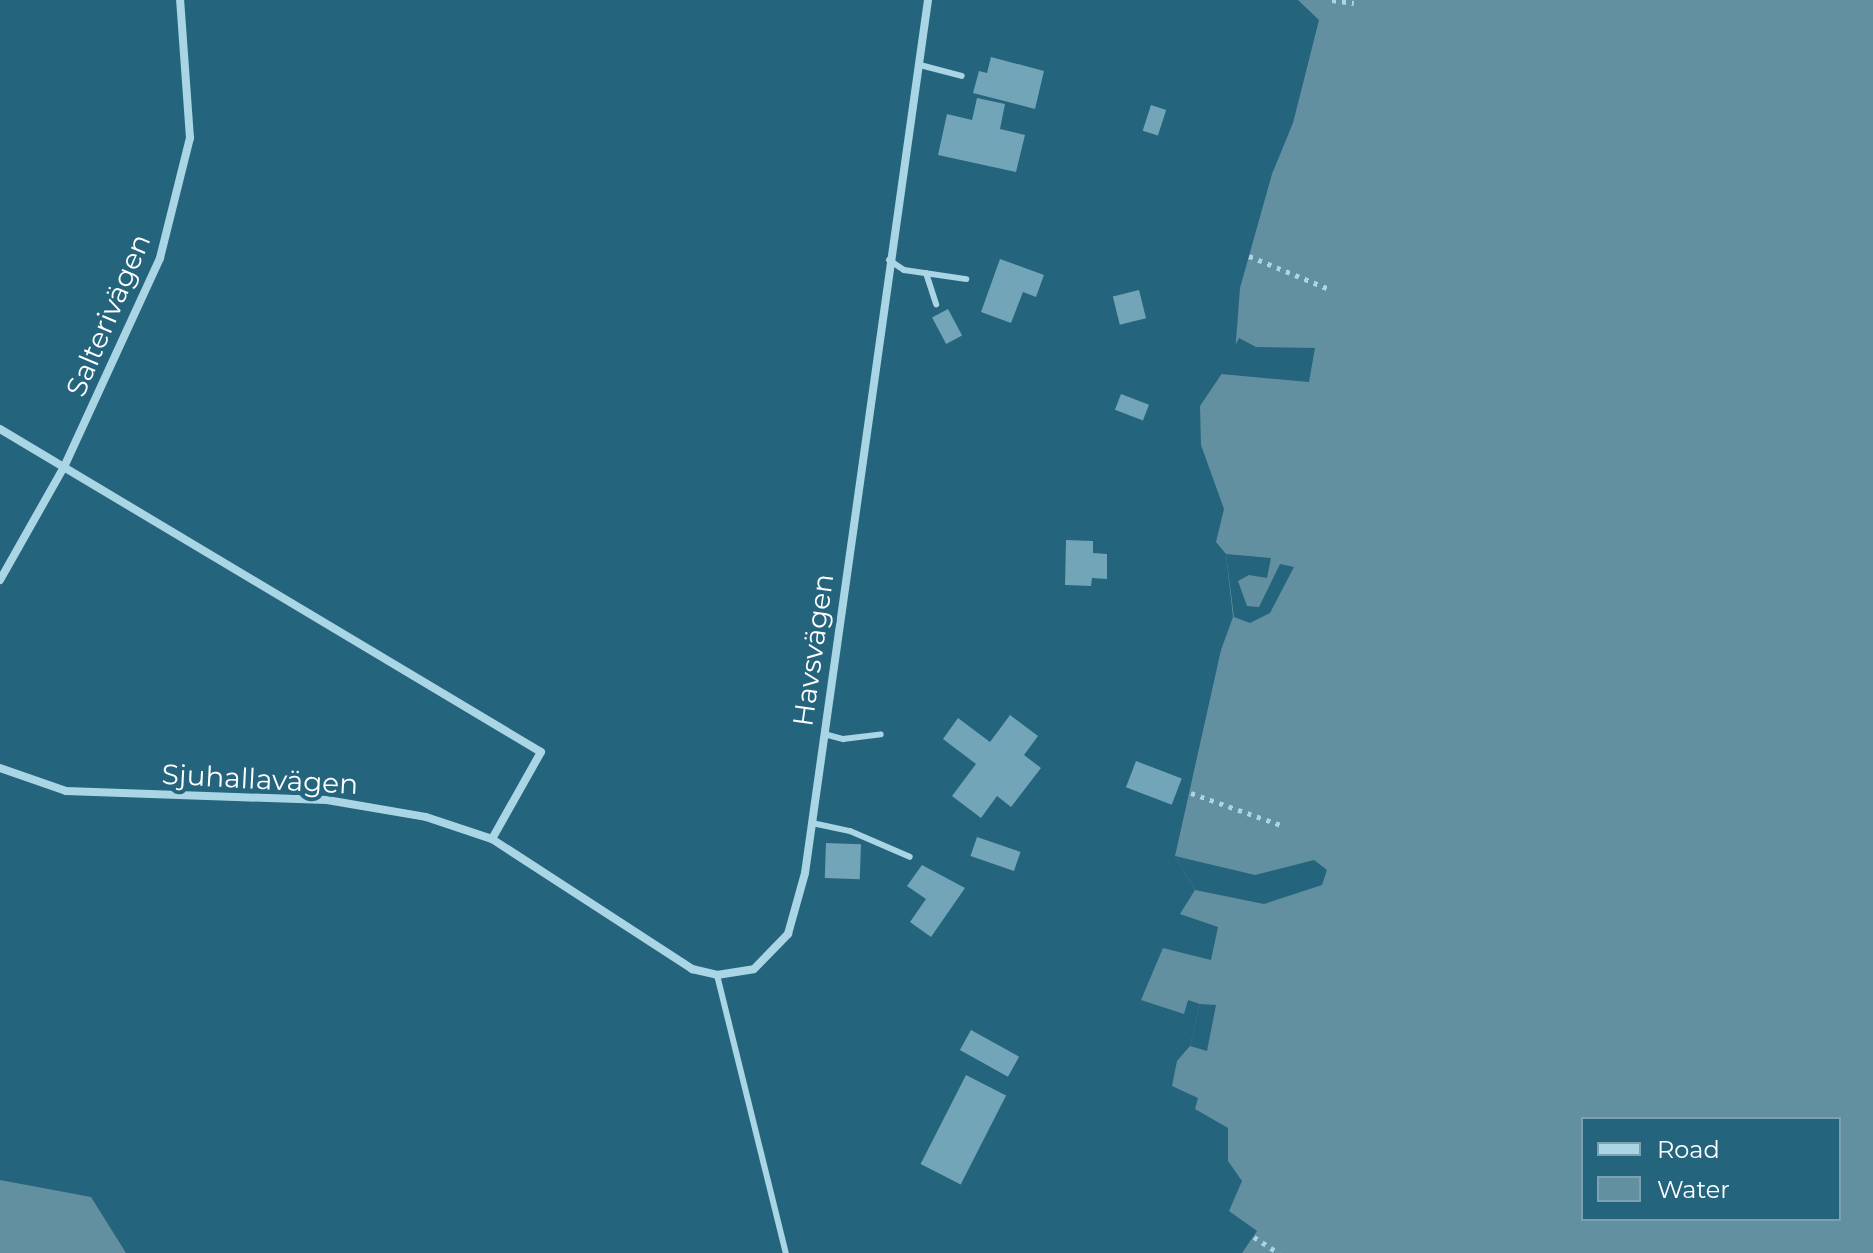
<!DOCTYPE html>
<meta charset="utf-8">
<style>
body{margin:0}
#map{position:relative;width:1873px;height:1253px;overflow:hidden;background:#25647d;font-family:Montserrat,sans-serif}
div>[style]{position:absolute}
[style*='--x']{left:calc(var(--x)*1px);top:calc(var(--y)*1px);width:calc(var(--w)*1px);rotate:calc(var(--a)*1deg)}
.water>*{inset:0;background:#6390a1}
.pier>*{inset:0;background:#25647d}
.building>*{inset:0;background:#72a5b8;transform-origin:0 0}
.path>*{height:5px;margin-top:-2.5px;transform-origin:0;background:repeating-linear-gradient(90deg,#aad5e5 0 4px,transparent 0 10px)}
.service>*{height:6px;margin:-3px;padding:0 3px;transform-origin:3px;border-radius:3px;background:#aad5e5}
.minor>*{height:8px;margin:-4px;padding:0 4px;transform-origin:4px;border-radius:4px;background:#aad5e5}
span{translate:-50% -50%;white-space:nowrap;text-align:center;line-height:1.15;-webkit-text-stroke:8px #25647d;paint-order:stroke}
.street-label{font-size:28px;color:#fff}
.legend{position:absolute;left:1581px;top:1117px;width:260px;height:104px;box-sizing:border-box;background:#25647d;border:2px solid #7ca2b1;margin:0;padding:10px 14px;list-style:none;font-size:24px;color:#fff}
.legend li{display:flex;align-items:center;gap:16px;height:40px}
.legend b{width:40px;border:2px solid #7ca2b1}
</style>
<div id="map">
<div class="water">
<i style="clip-path:polygon(evenodd,1298px 0,1873px 0,1873px 1253px,1242px 1253px,1257px 1231px,1229px 1211px,1242px 1181px,1228px 1161px,1228px 1128px,1195px 1109px,1198px 1098px,1172px 1086px,1177px 1061px,1190px 1046px,1200px 1004px,1188px 1000px,1184px 1014px,1141px 1000px,1163px 948px,1211px 960px,1218px 927px,1180px 914px,1195px 890px,1175px 856px,1221px 650px,1233px 617px,1226px 554px,1216px 542px,1224px 509px,1201px 445px,1200px 406px,1235px 354px,1240px 288px,1272px 174px,1293px 123px,1319px 20px,1298px 0,1583px 1119px,1839px 1119px,1839px 1219px,1583px 1219px,1583px 1119px)"></i>
<i style="clip-path:polygon(0 1180px,91px 1197px,126px 1253px,0 1253px)"></i>
</div>
<div class="pier">
<i style="clip-path:polygon(1239px 338px,1256px 347px,1315px 348px,1309px 382px,1221px 374px)"></i>
<i style="clip-path:polygon(1226px 554px,1271px 558px,1267px 578px,1249px 575px,1238px 581px,1247px 606px,1259px 607px,1280px 564px,1294px 567px,1270px 613px,1250px 623px,1234px 617px)"></i>
<i style="clip-path:polygon(1175px 856px,1255px 875px,1314px 860px,1327px 870px,1322px 885px,1264px 904px,1195px 890px)"></i>
<i style="clip-path:polygon(1200px 1004px,1216px 1005px,1207px 1051px,1190px 1046px)"></i>
</div>
<div class="building">
<i style="clip-path:polygon(991px 57px,1044px 71px,1035px 109px,973px 93px,979px 71px,987px 73px)"></i>
<i style="clip-path:polygon(977px 98px,1005px 104px,1000px 129px,1025px 135px,1016px 172px,938px 155px,947px 114px,972px 120px)"></i>
<i style="left:1151px;top:105px;width:16px;height:27px;rotate:18deg"></i>
<i style="clip-path:polygon(1000px 259px,1044px 275px,1036px 297px,1023px 292px,1011px 323px,981px 312px)"></i>
<i style="left:1139px;top:290px;width:29px;height:27px;rotate:76deg"></i>
<i style="left:948px;top:309px;width:30px;height:18px;rotate:62deg"></i>
<i style="left:1121px;top:394px;width:30px;height:17px;rotate:21deg"></i>
<i style="clip-path:polygon(1066px 540px,1093px 541px,1093px 553px,1107px 554px,1107px 579px,1092px 578px,1091px 586px,1065px 585px)"></i>
<i style="clip-path:polygon(1010px 715px,1038px 736px,1024px 755px,1041px 768px,1011px 807px,997px 796px,981px 818px,952px 796px,976px 764px,943px 739px,958px 718px,990px 742px)"></i>
<i style="left:1136px;top:761px;width:49px;height:28px;rotate:21deg"></i>
<i style="left:977px;top:837px;width:46px;height:20px;rotate:19deg"></i>
<i style="left:826px;top:843px;width:35px;height:35px;rotate:2deg"></i>
<i style="clip-path:polygon(922px 865px,965px 888px,931px 937px,910px 922px,926px 899px,907px 886px)"></i>
<i style="left:971px;top:1030px;width:55px;height:23px;rotate:29deg"></i>
<i style="left:966px;top:1075px;width:45px;height:100px;rotate:27deg"></i>
</div>
<div class="path">
<i style="--x:1332;--y:0;--w:22;--a:8"></i>
<i style="--x:1249;--y:256;--w:87;--a:22.4"></i>
<i style="--x:1191;--y:793;--w:96;--a:19.6"></i>
<i style="--x:1254;--y:1237;--w:30;--a:33"></i>
</div>
<div class="service">
<i style="--x:920;--y:65;--w:43;--a:14.7"></i>
<i style="--x:889;--y:260;--w:18;--a:34"></i>
<i style="--x:904;--y:270;--w:63;--a:8.3"></i>
<i style="--x:926;--y:273;--w:33;--a:72"></i>
<i style="--x:824;--y:734;--w:20;--a:15"></i>
<i style="--x:843;--y:739;--w:38;--a:-7"></i>
<i style="--x:812;--y:823;--w:39;--a:12"></i>
<i style="--x:850;--y:831;--w:65;--a:23.4"></i>
<i style="--x:717;--y:975;--w:286;--a:76.1"></i>
</div>
<div class="minor">
<i style="--x:0;--y:429;--w:630;--a:30.84"></i>
<i style="--x:541;--y:752;--w:100;--a:119.4"></i>
<i style="--x:0;--y:580;--w:130;--a:-60.5"></i>
<i style="--x:64;--y:467;--w:230;--a:-65.3"></i>
<i style="--x:160;--y:258;--w:124;--a:-76"></i>
<i style="--x:190;--y:138;--w:138;--a:-94.1"></i>
<i style="--x:0;--y:768;--w:70;--a:19.2"></i>
<i style="--x:66;--y:791;--w:261;--a:2"></i>
<i style="--x:327;--y:800;--w:100;--a:9.7"></i>
<i style="--x:426;--y:817;--w:70;--a:18.4"></i>
<i style="--x:492;--y:839;--w:239;--a:33"></i>
<i style="--x:692;--y:969;--w:26;--a:13"></i>
<i style="--x:717;--y:975;--w:37;--a:-9"></i>
<i style="--x:754;--y:969;--w:49;--a:-45.8"></i>
<i style="--x:788;--y:934;--w:63;--a:-74.4"></i>
<i style="--x:805;--y:873;--w:882;--a:-81.98"></i>
</div>
<div class="street-label">
<span style="left:108px;top:315px;rotate:-67deg">Salterivägen</span>
<span style="left:813px;top:650px;rotate:-82deg">Havsvägen</span>
<span style="left:260px;top:779px;rotate:3deg">Sjuhallavägen</span>
</div>
<ul class="legend">
<li><b style="height:10px;background:#aad5e5"></b>Road</li>
<li><b style="height:22px;background:#6390a1"></b>Water</li>
</ul>
</div>
